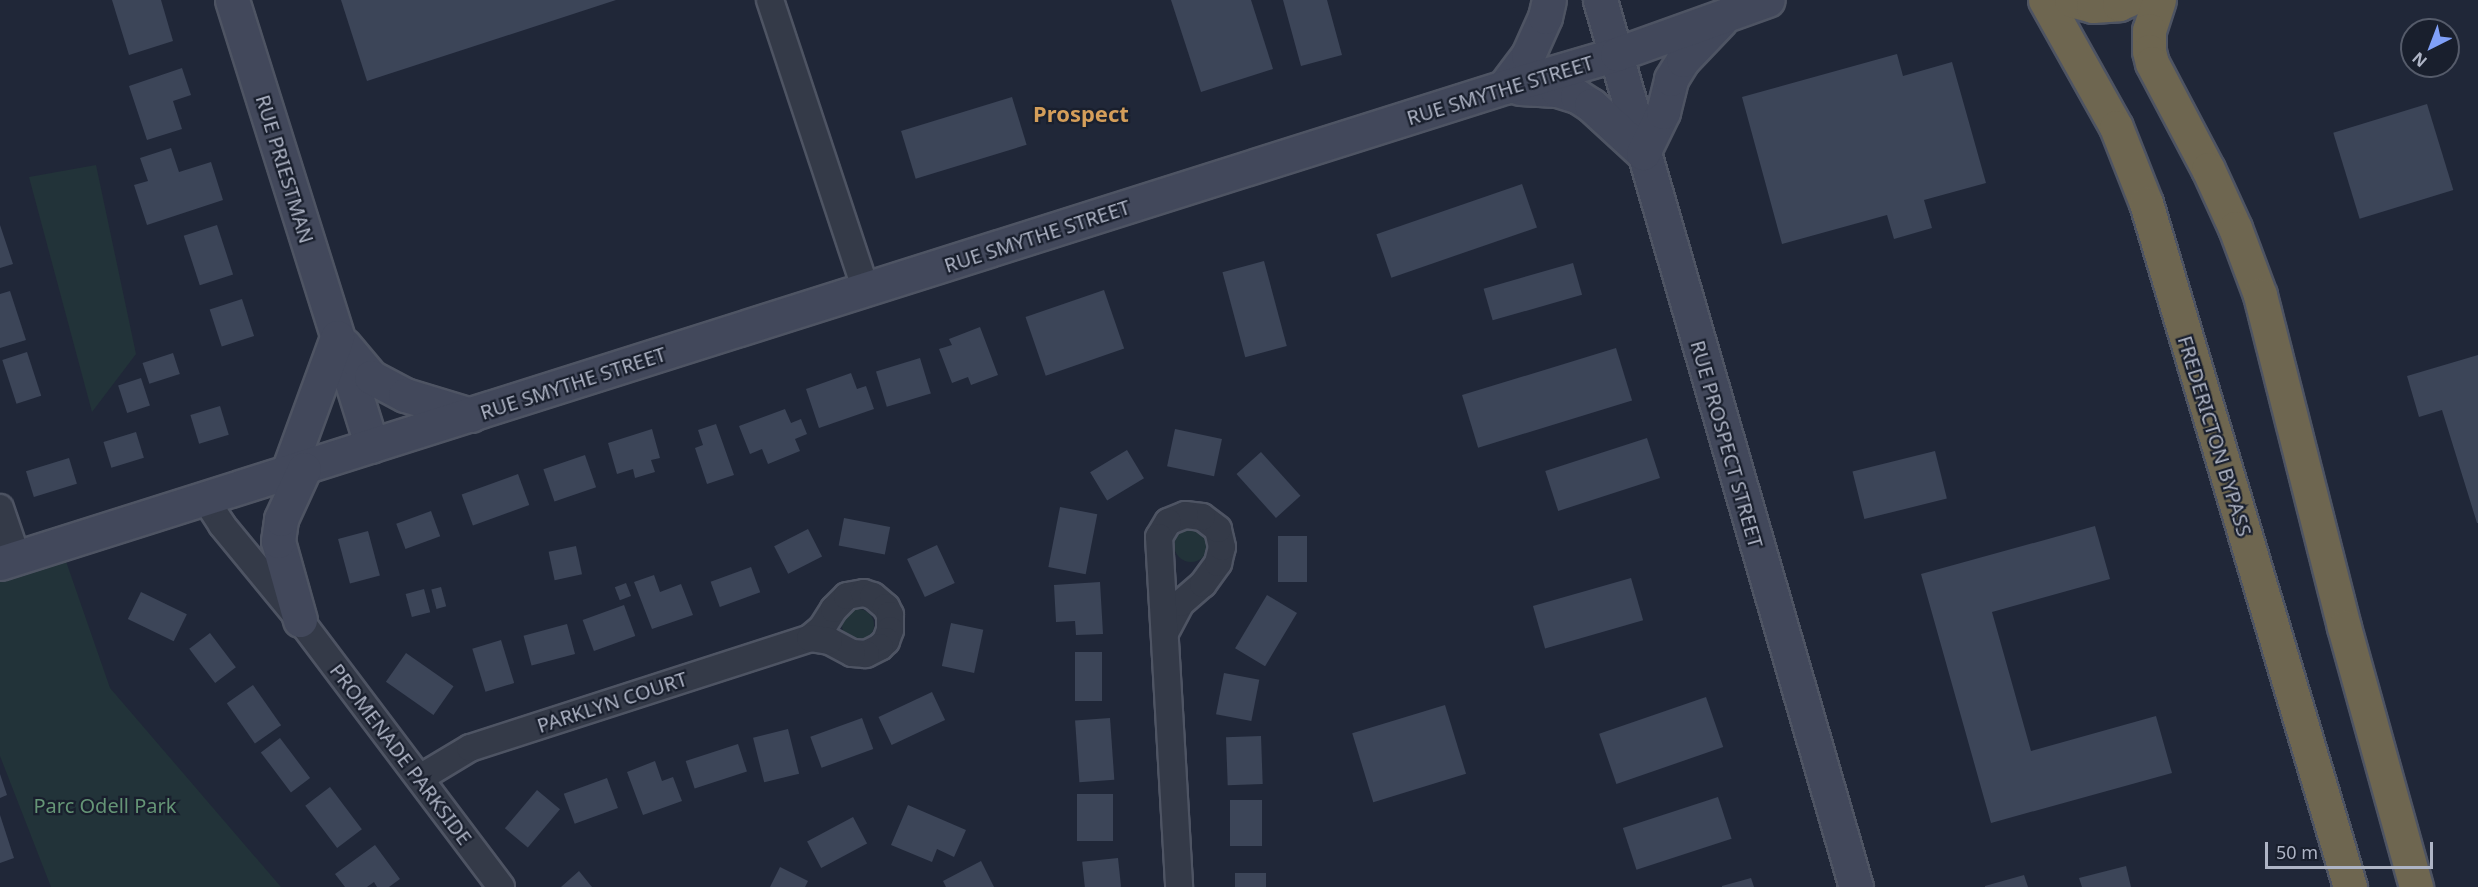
<!DOCTYPE html>
<style>
body{margin:0}
#map{position:relative;width:2478px;height:887px;overflow:hidden;background:#202738;font-family:"Noto Sans",sans-serif}
div>[style]{position:absolute}
[style*='--x']{left:calc(var(--x)*1px);top:calc(var(--y)*1px);width:calc(var(--w)*1px);rotate:calc(var(--a)*1deg)}
.green>*{inset:0;background:#223339}
.round{border-radius:50%}
.building>*{inset:0;background:#3c4558;transform-origin:0 0}
.roads{filter:drop-shadow(2px 0 #4e5463) drop-shadow(-2px 0 #4e5463) drop-shadow(0 2px #4e5463) drop-shadow(0 -2px #4e5463)}
.street>*{height:26px;margin:-13px;padding:0 13px;transform-origin:13px;border-radius:13px;background:#343a48}
.secondary>*{height:33px;margin:-16.5px;padding:0 16.5px;transform-origin:16.5px;border-radius:16.5px;background:#42485b}
.highway>*{height:33px;margin:-16.5px;padding:0 16.5px;transform-origin:16.5px;border-radius:16.5px;background:#6e6650}
span{translate:-50% -50%;white-space:nowrap;text-align:center;line-height:1.15;-webkit-text-stroke:4.5px #191f2d;paint-order:stroke}
.street-label{font-size:20px;color:#aeb4c5}
.park-label{font-size:20px;color:#659576}
.quarter-label{font-size:22px;color:#d49e5a;font-weight:700}
.north{position:absolute;left:2400px;top:18px;width:60px;height:60px;box-sizing:border-box;background:#191f2d;border:2px solid #555b6a;border-radius:50%;rotate:222deg;font-size:16px;font-weight:700;line-height:24px;text-align:center;color:#aeb4c5}
.north::after{content:'';display:block;margin:auto;width:21px;height:27px;background:#80a0f8;clip-path:polygon(50% 0,100% 100%,50% 72%,0 100%)}
.scale{position:absolute;left:2265px;top:842px;width:168px;height:27px;box-sizing:border-box;border:3px solid #aeb4c5;border-top:0;padding-left:8px;font-size:18px;line-height:21px;white-space:nowrap;color:#aeb4c5;-webkit-text-stroke:4px #191f2d;paint-order:stroke}
</style>
<div id="map">
<div class="green">
<i style="clip-path:polygon(96px 165px,136px 354px,92px 412px,29px 177px)"></i>
<i class="round" style="left:1174px;top:528px;width:34px;height:34px"></i>
<i style="clip-path:polygon(60px 544px,110px 688px,281px 887px,51px 887px,0 756px,0 563px)"></i>
<i class="round" style="left:842px;top:609px;width:32px;height:32px"></i>
</div>
<div class="building">
<i style="clip-path:polygon(112px 0,161px 0,173px 41px,129px 55px)"></i>
<i style="clip-path:polygon(341px 0,616px 0,367px 81px)"></i>
<i style="clip-path:polygon(1171px 0,1251px 0,1273px 69px,1201px 92px)"></i>
<i style="clip-path:polygon(1283px 0,1327px 0,1342px 55px,1301px 66px)"></i>
<i style="clip-path:polygon(1897px 54px,1903px 76px,1952px 62px,1986px 183px,1924px 200px,1932px 228px,1894px 239px,1887px 215px,1782px 244px,1742px 97px)"></i>
<i style="clip-path:polygon(182px 68px,191px 95px,173px 101px,182px 129px,147px 140px,129px 86px)"></i>
<i style="left:1012px;top:97px;width:50px;height:116px;rotate:73deg"></i>
<i style="left:2427px;top:104px;width:90px;height:98px;rotate:73deg"></i>
<i style="clip-path:polygon(171px 148px,179px 172px,211px 162px,223px 200px,147px 225px,134px 185px,148px 181px,140px 158px)"></i>
<i style="left:1522px;top:184px;width:46px;height:154px;rotate:71deg"></i>
<i style="clip-path:polygon(0 225px,13px 264px,0 268px)"></i>
<i style="left:217px;top:225px;width:52px;height:35px;rotate:72deg"></i>
<i style="left:1264px;top:261px;width:88px;height:43px;rotate:75deg"></i>
<i style="left:1573px;top:263px;width:33px;height:93px;rotate:74deg"></i>
<i style="left:1104px;top:290px;width:62px;height:83px;rotate:71deg"></i>
<i style="clip-path:polygon(10px 291px,26px 340px,0 348px,0 294px)"></i>
<i style="left:242px;top:299px;width:39px;height:34px;rotate:72deg"></i>
<i style="clip-path:polygon(980px 327px,998px 375px,971px 385px,968px 377px,952px 383px,939px 349px,952px 345px,949px 339px)"></i>
<i style="left:1616px;top:348px;width:55px;height:161px;rotate:73deg"></i>
<i style="left:27px;top:352px;width:46px;height:26px;rotate:72deg"></i>
<i style="left:173px;top:353px;width:22px;height:32px;rotate:72deg"></i>
<i style="clip-path:polygon(2478px 355px,2478px 523px,2477px 523px,2442px 410px,2419px 417px,2407px 376px)"></i>
<i style="left:920px;top:358px;width:37px;height:46px;rotate:73deg"></i>
<i style="clip-path:polygon(851px 373px,857px 389px,866px 386px,874px 409px,819px 428px,806px 389px)"></i>
<i style="left:141px;top:378px;width:29px;height:24px;rotate:72deg"></i>
<i style="left:220px;top:406px;width:30px;height:31px;rotate:73deg"></i>
<i style="clip-path:polygon(785px 409px,791px 423px,801px 419px,807px 434px,795px 439px,800px 451px,768px 464px,762px 449px,750px 454px,739px 426px)"></i>
<i style="clip-path:polygon(716px 424px,734px 475px,707px 484px,695px 448px,703px 445px,698px 430px)"></i>
<i style="clip-path:polygon(652px 429px,660px 458px,651px 460px,655px 472px,635px 478px,633px 469px,617px 474px,608px 443px)"></i>
<i style="left:1175px;top:429px;width:48px;height:38px;rotate:12deg"></i>
<i style="left:136px;top:432px;width:27px;height:34px;rotate:73deg"></i>
<i style="left:1647px;top:438px;width:42px;height:107px;rotate:72deg"></i>
<i style="left:1127px;top:450px;width:33px;height:43px;rotate:59deg"></i>
<i style="left:1935px;top:451px;width:49px;height:85px;rotate:76deg"></i>
<i style="left:1261px;top:452px;width:59px;height:33px;rotate:48deg"></i>
<i style="left:585px;top:455px;width:34px;height:44px;rotate:71deg"></i>
<i style="left:69px;top:458px;width:27px;height:45px;rotate:73deg"></i>
<i style="left:518px;top:474px;width:33px;height:60px;rotate:70deg"></i>
<i style="left:1060px;top:507px;width:38px;height:61px;rotate:11deg"></i>
<i style="left:431px;top:511px;width:27px;height:37px;rotate:70deg"></i>
<i style="left:844px;top:518px;width:47px;height:28px;rotate:11deg"></i>
<i style="clip-path:polygon(2095px 526px,2110px 579px,1992px 612px,2031px 751px,2156px 716px,2172px 773px,1991px 823px,1921px 574px)"></i>
<i style="left:808px;top:529px;width:31px;height:38px;rotate:63deg"></i>
<i style="left:368px;top:531px;width:46px;height:31px;rotate:75deg"></i>
<i style="left:1278px;top:536px;width:29px;height:46px"></i>
<i style="left:937px;top:545px;width:42px;height:33px;rotate:65deg"></i>
<i style="left:576px;top:546px;width:29px;height:28px;rotate:78deg"></i>
<i style="left:751px;top:567px;width:27px;height:43px;rotate:70deg"></i>
<i style="clip-path:polygon(654px 575px,660px 592px,681px 584px,693px 615px,652px 629px,634px 582px)"></i>
<i style="left:1631px;top:578px;width:44px;height:102px;rotate:74deg"></i>
<i style="clip-path:polygon(1100px 582px,1103px 634px,1076px 635px,1075px 621px,1056px 622px,1054px 585px)"></i>
<i style="left:626px;top:583px;width:14px;height:12px;rotate:69deg"></i>
<i style="left:441px;top:587px;width:20px;height:10px;rotate:75deg"></i>
<i style="left:424px;top:589px;width:24px;height:19px;rotate:75deg"></i>
<i style="left:141px;top:592px;width:51px;height:30px;rotate:26deg"></i>
<i style="left:1267px;top:595px;width:35px;height:62px;rotate:31deg"></i>
<i style="left:624px;top:605px;width:33px;height:44px;rotate:70deg"></i>
<i style="left:951px;top:623px;width:33px;height:44px;rotate:12deg"></i>
<i style="left:567px;top:624px;width:31px;height:45px;rotate:75deg"></i>
<i style="left:210px;top:633px;width:43px;height:26px;rotate:53deg"></i>
<i style="left:501px;top:640px;width:45px;height:30px;rotate:73deg"></i>
<i style="left:1075px;top:652px;width:27px;height:49px"></i>
<i style="left:406px;top:653px;width:58px;height:35px;rotate:35deg"></i>
<i style="left:1224px;top:673px;width:36px;height:42px;rotate:11deg"></i>
<i style="left:253px;top:685px;width:49px;height:32px;rotate:55deg"></i>
<i style="left:932px;top:692px;width:31px;height:59px;rotate:65deg"></i>
<i style="left:1706px;top:697px;width:53px;height:113px;rotate:71deg"></i>
<i style="left:1445px;top:705px;width:72px;height:97px;rotate:73deg"></i>
<i style="left:862px;top:718px;width:33px;height:55px;rotate:70deg"></i>
<i style="left:1110px;top:718px;width:62px;height:35px;rotate:86deg"></i>
<i style="left:788px;top:729px;width:46px;height:36px;rotate:76deg"></i>
<i style="left:1261px;top:736px;width:48px;height:35px;rotate:88deg"></i>
<i style="left:280px;top:738px;width:50px;height:24px;rotate:53deg"></i>
<i style="left:738px;top:744px;width:29px;height:55px;rotate:72deg"></i>
<i style="clip-path:polygon(655px 761px,662px 781px,673px 777px,682px 801px,643px 815px,627px 772px)"></i>
<i style="clip-path:polygon(0 774px,7px 795px,0 798px)"></i>
<i style="left:607px;top:778px;width:32px;height:46px;rotate:70deg"></i>
<i style="left:330px;top:787px;width:53px;height:31px;rotate:53deg"></i>
<i style="left:537px;top:790px;width:30px;height:50px;rotate:40deg"></i>
<i style="left:1077px;top:794px;width:36px;height:47px"></i>
<i style="left:1718px;top:797px;width:44px;height:100px;rotate:72deg"></i>
<i style="left:1230px;top:800px;width:32px;height:46px"></i>
<i style="clip-path:polygon(908px 805px,966px 830px,954px 857px,937px 849px,932px 862px,891px 845px)"></i>
<i style="clip-path:polygon(0 815px,14px 858px,0 863px)"></i>
<i style="left:853px;top:817px;width:30px;height:52px;rotate:62deg"></i>
<i style="clip-path:polygon(375px 845px,400px 879px,389px 887px,377px 887px,374px 882px,367px 887px,345px 887px,335px 874px)"></i>
<i style="left:1118px;top:858px;width:29px;height:36px;rotate:84deg"></i>
<i style="clip-path:polygon(981px 861px,994px 887px,946px 887px,943px 881px)"></i>
<i style="clip-path:polygon(2126px 866px,2131px 887px,2082px 887px,2079px 878px)"></i>
<i style="clip-path:polygon(780px 867px,808px 881px,805px 887px,770px 887px)"></i>
<i style="clip-path:polygon(579px 871px,592px 887px,561px 887px)"></i>
<i style="left:1235px;top:873px;width:31px;height:14px"></i>
<i style="clip-path:polygon(2024px 875px,2028px 887px,1985px 887px,1985px 886px)"></i>
<i style="clip-path:polygon(1751px 878px,1754px 887px,1722px 887px,1722px 886px)"></i>
</div>
<div class="roads">
<div class="street">
<i style="--x:770;--y:0;--w:305;--a:71.7"></i>
<i style="--x:204;--y:497;--w:33;--a:57"></i>
<i style="--x:222;--y:525;--w:123;--a:50.6"></i>
<i style="--x:300;--y:620;--w:334;--a:53"></i>
<i style="--x:0;--y:508;--w:53;--a:71.2"></i>
<i style="--x:1166;--y:631;--w:32;--a:-62"></i>
<i style="--x:1181;--y:603;--w:29;--a:-41"></i>
<i style="--x:1203;--y:584;--w:26;--a:-54"></i>
<i style="--x:1218;--y:563;--w:16;--a:-76"></i>
<i style="--x:1222;--y:547;--w:18;--a:-103"></i>
<i style="--x:1218;--y:529;--w:20;--a:-143"></i>
<i style="--x:1202;--y:517;--w:17;--a:-173"></i>
<i style="--x:1185;--y:515;--w:18;--a:158"></i>
<i style="--x:1168;--y:522;--w:17;--a:121"></i>
<i style="--x:1159;--y:537;--w:351;--a:86.7"></i>
<i style="--x:420;--y:778;--w:58;--a:-31"></i>
<i style="--x:470;--y:748;--w:357;--a:-17.9"></i>
<i style="--x:810;--y:638;--w:16;--a:-40"></i>
<i style="--x:822;--y:628;--w:22;--a:-58"></i>
<i style="--x:834;--y:609;--w:18;--a:-45"></i>
<i style="--x:847;--y:596;--w:17;--a:-10"></i>
<i style="--x:864;--y:593;--w:9;--a:18"></i>
<i style="--x:873;--y:596;--w:17;--a:40"></i>
<i style="--x:886;--y:607;--w:9;--a:63"></i>
<i style="--x:890;--y:615;--w:15;--a:90"></i>
<i style="--x:890;--y:630;--w:12;--a:110"></i>
<i style="--x:886;--y:641;--w:8;--a:135"></i>
<i style="--x:880;--y:647;--w:16;--a:153"></i>
<i style="--x:866;--y:654;--w:14;--a:-176"></i>
<i style="--x:852;--y:653;--w:26;--a:-152"></i>
<i style="--x:829;--y:641;--w:19;--a:-171"></i>
</div>
<div class="secondary">
<i style="--x:232;--y:0;--w:467;--a:72.6"></i>
<i style="--x:1600;--y:0;--w:923;--a:73.9"></i>
<i style="--x:1504;--y:87;--w:40;--a:-53"></i>
<i style="--x:1528;--y:55;--w:42;--a:-65.9"></i>
<i style="--x:1545;--y:17;--w:17;--a:-77"></i>
<i style="--x:1520;--y:88;--w:37;--a:3"></i>
<i style="--x:1557;--y:90;--w:21;--a:17"></i>
<i style="--x:1577;--y:96;--w:17;--a:33"></i>
<i style="--x:1591;--y:105;--w:71;--a:42.7"></i>
<i style="--x:1643;--y:153;--w:46;--a:-64"></i>
<i style="--x:1663;--y:112;--w:34;--a:-76"></i>
<i style="--x:1671;--y:79;--w:22;--a:-58"></i>
<i style="--x:1683;--y:60;--w:55;--a:-46.5"></i>
<i style="--x:344;--y:345;--w:42;--a:49.8"></i>
<i style="--x:371;--y:377;--w:38;--a:28"></i>
<i style="--x:405;--y:395;--w:69;--a:16.9"></i>
<i style="--x:287;--y:474;--w:146;--a:-69.9"></i>
<i style="--x:0;--y:563;--w:1578;--a:-17.56"></i>
<i style="--x:1504;--y:87;--w:118;--a:-16.3"></i>
<i style="--x:1617;--y:54;--w:160;--a:-19.7"></i>
<i style="--x:300;--y:620;--w:82;--a:-105.6"></i>
<i style="--x:278;--y:541;--w:22;--a:-82"></i>
<i style="--x:281;--y:519;--w:55;--a:-65.3"></i>
</div>
<div class="highway">
<i style="--x:2045;--y:0;--w:145;--a:60.8"></i>
<i style="--x:2116;--y:127;--w:82;--a:68.5"></i>
<i style="--x:2146;--y:203;--w:714;--a:73.39"></i>
<i style="--x:2071;--y:0;--w:23;--a:15"></i>
<i style="--x:2093;--y:6;--w:26;--a:-4"></i>
<i style="--x:2119;--y:4;--w:10;--a:-24"></i>
<i style="--x:2159;--y:0;--w:32;--a:108"></i>
<i style="--x:2149;--y:30;--w:21;--a:90"></i>
<i style="--x:2149;--y:51;--w:12;--a:76"></i>
<i style="--x:2152;--y:63;--w:120;--a:62.2"></i>
<i style="--x:2208;--y:169;--w:65;--a:65.4"></i>
<i style="--x:2235;--y:228;--w:72;--a:69.5"></i>
<i style="--x:2260;--y:295;--w:342;--a:75.8"></i>
<i style="--x:2344;--y:627;--w:270;--a:74.5"></i>
</div>
</div>
<div class="street-label">
<span style="left:1500px;top:90px;rotate:-17deg">RUE SMYTHE STREET</span>
<span style="left:285px;top:169px;rotate:73deg">RUE PRIESTMAN</span>
<span style="left:1037px;top:236px;rotate:-18deg">RUE SMYTHE STREET</span>
<span style="left:573px;top:383px;rotate:-18deg">RUE SMYTHE STREET</span>
<span style="left:2215px;top:436px;rotate:73deg">FREDERICTON BYPASS</span>
<span style="left:1727px;top:444px;rotate:74deg">RUE PROSPECT STREET</span>
<span style="left:612px;top:702px;rotate:-18deg">PARKLYN COURT</span>
<span style="left:401px;top:754px;rotate:53deg">PROMENADE PARKSIDE</span>
</div>
<div class="park-label">
<span style="left:105px;top:805px">Parc Odell Park</span>
</div>
<div class="quarter-label">
<span style="left:1081px;top:114px">Prospect</span>
</div>
<div class="north">N</div>
<div class="scale">50 m</div>
</div>
